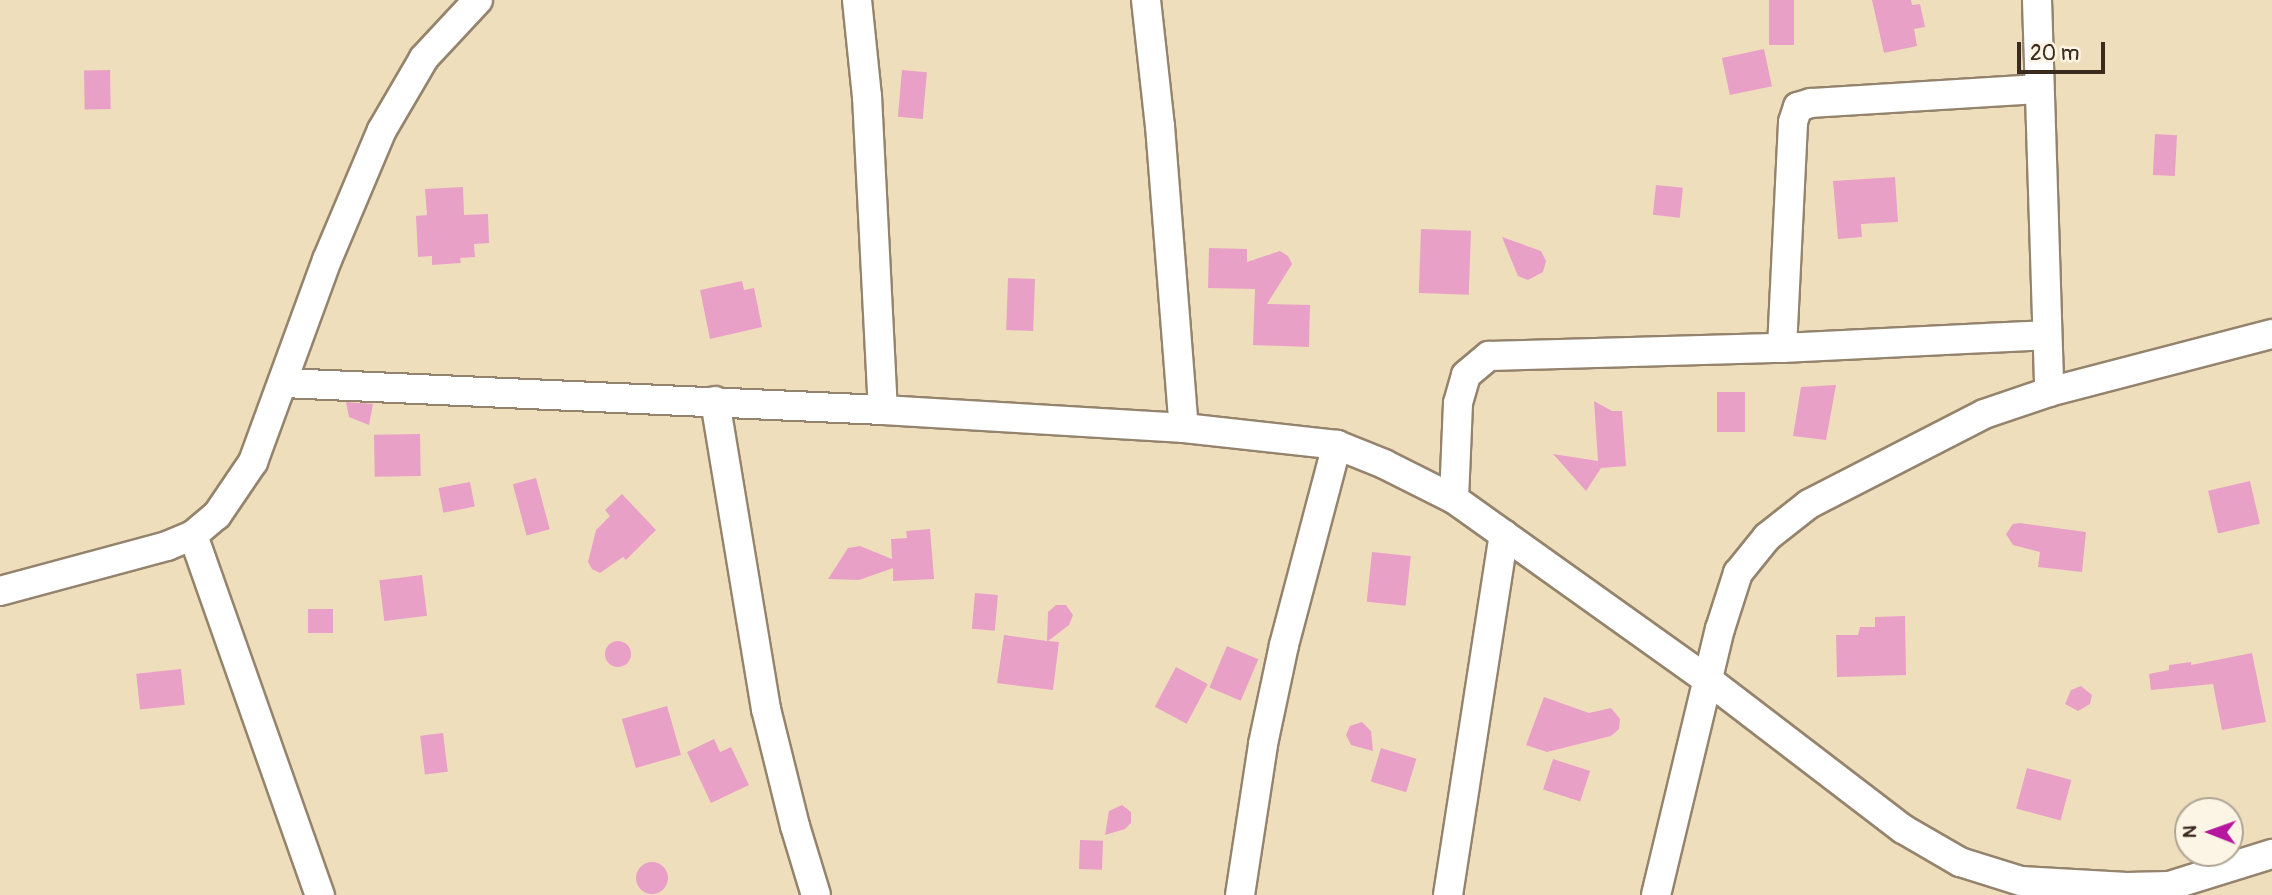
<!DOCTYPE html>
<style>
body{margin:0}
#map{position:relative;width:2272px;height:895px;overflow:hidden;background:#efdebc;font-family:Pangolin,sans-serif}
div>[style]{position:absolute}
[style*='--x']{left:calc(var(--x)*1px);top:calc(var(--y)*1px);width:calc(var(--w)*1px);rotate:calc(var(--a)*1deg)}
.building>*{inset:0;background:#e9a0c7;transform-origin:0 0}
.round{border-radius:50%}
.roads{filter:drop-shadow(2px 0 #95846d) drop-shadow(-2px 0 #95846d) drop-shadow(0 2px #95846d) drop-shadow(0 -2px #95846d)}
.street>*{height:28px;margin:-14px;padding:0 14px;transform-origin:14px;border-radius:14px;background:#fff}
span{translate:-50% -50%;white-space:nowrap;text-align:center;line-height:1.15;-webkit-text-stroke:7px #fcf5e5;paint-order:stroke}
.north{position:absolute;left:2174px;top:797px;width:70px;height:70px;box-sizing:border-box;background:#fcf5e5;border:2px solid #afa495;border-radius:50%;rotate:271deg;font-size:19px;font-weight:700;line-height:28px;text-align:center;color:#3b2a1e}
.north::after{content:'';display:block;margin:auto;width:24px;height:32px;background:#b5179e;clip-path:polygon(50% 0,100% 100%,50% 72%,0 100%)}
.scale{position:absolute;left:2017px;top:42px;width:88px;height:32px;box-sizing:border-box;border:4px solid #3b2a1e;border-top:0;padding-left:9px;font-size:21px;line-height:24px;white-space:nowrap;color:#3b2a1e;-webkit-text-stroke:5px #fcf5e5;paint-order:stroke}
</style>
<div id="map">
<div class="building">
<i style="left:1769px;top:0;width:25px;height:45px"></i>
<i style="clip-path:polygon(1872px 0,1911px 0,1912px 5px,1920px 4px,1925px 27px,1914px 29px,1917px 46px,1884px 53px)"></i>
<i style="left:1764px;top:49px;width:38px;height:43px;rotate:78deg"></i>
<i style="left:110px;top:70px;width:39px;height:26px;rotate:89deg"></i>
<i style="left:902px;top:70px;width:25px;height:47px;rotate:5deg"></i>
<i style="left:2155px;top:134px;width:22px;height:41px;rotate:3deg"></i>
<i style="clip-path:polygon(1895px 177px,1898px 222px,1861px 224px,1862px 237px,1838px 239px,1833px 181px)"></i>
<i style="left:1656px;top:185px;width:27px;height:30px;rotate:6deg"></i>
<i style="clip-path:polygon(463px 187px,464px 215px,488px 214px,489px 243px,474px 244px,475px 257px,460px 258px,461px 263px,432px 265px,432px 256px,418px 257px,416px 216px,427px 215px,425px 189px)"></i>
<i style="left:1421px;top:229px;width:50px;height:64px;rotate:2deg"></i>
<i style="clip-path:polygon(1502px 237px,1541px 251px,1546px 261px,1543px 272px,1528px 280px,1518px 276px)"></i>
<i style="clip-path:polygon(1209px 248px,1247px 249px,1247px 262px,1280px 251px,1288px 256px,1292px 264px,1267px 304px,1310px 305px,1309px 347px,1253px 345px,1255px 289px,1208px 288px)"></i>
<i style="left:1008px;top:278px;width:27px;height:52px;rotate:2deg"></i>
<i style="clip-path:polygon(742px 281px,744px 290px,754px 288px,762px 327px,710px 339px,700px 290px)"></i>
<i style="clip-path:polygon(1836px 385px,1826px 440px,1793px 436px,1801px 387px)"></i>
<i style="left:1717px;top:392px;width:28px;height:40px"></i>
<i style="clip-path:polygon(1594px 401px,1612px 411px,1622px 411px,1626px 466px,1601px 468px,1586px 491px,1553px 454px,1598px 461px)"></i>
<i style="clip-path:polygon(346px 402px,373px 404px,369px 425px,349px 417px)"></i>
<i style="left:420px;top:434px;width:42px;height:46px;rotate:89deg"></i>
<i style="left:536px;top:478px;width:53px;height:24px;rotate:75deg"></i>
<i style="left:2250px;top:481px;width:44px;height:43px;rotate:77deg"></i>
<i style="left:470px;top:482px;width:25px;height:32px;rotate:79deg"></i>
<i style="clip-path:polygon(622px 494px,656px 530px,626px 560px,623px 557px,600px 573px,592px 569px,588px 562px,596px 530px,610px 516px,605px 510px)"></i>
<i style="clip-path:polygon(2020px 523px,2086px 532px,2082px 572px,2038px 567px,2040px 552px,2013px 545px,2006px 534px,2013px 524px)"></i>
<i style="clip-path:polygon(930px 529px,934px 579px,893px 581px,893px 568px,859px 580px,828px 579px,848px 548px,860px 546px,892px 559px,891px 539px,907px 538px,906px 531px)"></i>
<i style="left:1372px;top:552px;width:39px;height:50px;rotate:6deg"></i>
<i style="left:422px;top:575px;width:41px;height:43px;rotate:83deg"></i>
<i style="left:975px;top:593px;width:23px;height:36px;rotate:5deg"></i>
<i style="clip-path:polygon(1056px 605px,1066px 605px,1073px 615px,1069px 625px,1048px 641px,1059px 642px,1053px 690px,997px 683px,1004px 635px,1047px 641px,1048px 612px)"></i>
<i style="left:333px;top:609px;width:24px;height:25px;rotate:90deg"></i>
<i style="clip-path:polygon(1905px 616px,1906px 675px,1837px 677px,1836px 635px,1858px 635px,1860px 627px,1875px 627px,1875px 617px)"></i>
<i class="round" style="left:605px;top:641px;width:26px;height:26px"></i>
<i style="left:1227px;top:646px;width:34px;height:45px;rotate:23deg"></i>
<i style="clip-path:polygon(2252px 653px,2266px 722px,2222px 730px,2213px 684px,2151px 690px,2149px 674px,2169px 670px,2169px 665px,2191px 662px,2191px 665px)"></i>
<i style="left:1176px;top:667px;width:36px;height:45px;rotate:28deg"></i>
<i style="left:181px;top:669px;width:36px;height:45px;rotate:84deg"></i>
<i style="clip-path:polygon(2081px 686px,2092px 695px,2090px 704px,2078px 711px,2065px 704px,2071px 690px)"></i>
<i style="clip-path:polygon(1544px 697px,1589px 713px,1611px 708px,1620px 719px,1619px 729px,1611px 736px,1547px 752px,1526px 745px)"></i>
<i style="left:667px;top:706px;width:51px;height:47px;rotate:74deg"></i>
<i style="clip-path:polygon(1362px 722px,1371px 731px,1373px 751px,1351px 745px,1346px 735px,1350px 726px)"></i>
<i style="left:443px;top:733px;width:39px;height:23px;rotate:83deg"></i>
<i style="clip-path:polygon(714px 739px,720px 752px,731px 747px,749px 785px,711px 803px,687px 752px)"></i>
<i style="left:1381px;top:748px;width:37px;height:35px;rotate:17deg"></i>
<i style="left:1553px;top:759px;width:39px;height:32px;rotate:18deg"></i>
<i style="left:2027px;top:768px;width:46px;height:42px;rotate:15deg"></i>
<i style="clip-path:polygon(1122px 805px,1131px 812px,1131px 823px,1125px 829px,1105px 835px,1109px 811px)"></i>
<i style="left:1080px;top:840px;width:23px;height:29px;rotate:2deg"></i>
<i class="round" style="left:636px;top:862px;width:32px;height:32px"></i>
</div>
<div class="roads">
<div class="street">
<i style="--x:857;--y:0;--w:97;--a:84.1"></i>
<i style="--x:867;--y:96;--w:314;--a:87.1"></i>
<i style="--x:883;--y:410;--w:302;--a:3.4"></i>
<i style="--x:1184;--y:428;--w:154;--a:6.3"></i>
<i style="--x:1337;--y:445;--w:51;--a:22"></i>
<i style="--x:1384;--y:464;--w:78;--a:26.6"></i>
<i style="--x:1454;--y:499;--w:312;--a:35.5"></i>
<i style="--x:1708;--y:680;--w:245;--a:37.4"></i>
<i style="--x:1903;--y:829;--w:66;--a:30.1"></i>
<i style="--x:1960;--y:862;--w:64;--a:17.3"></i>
<i style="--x:2021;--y:881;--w:106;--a:3.2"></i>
<i style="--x:2127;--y:887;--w:42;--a:-1.4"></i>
<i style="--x:2169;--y:886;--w:108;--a:-17.3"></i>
<i style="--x:1146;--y:0;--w:127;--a:83.7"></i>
<i style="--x:1160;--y:126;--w:303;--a:85.5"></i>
<i style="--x:2037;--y:0;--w:392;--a:88.2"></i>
<i style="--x:1782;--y:348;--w:226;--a:-87.2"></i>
<i style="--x:1793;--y:122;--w:16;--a:-72"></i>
<i style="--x:1798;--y:107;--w:14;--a:-17"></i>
<i style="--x:1811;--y:103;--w:226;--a:-3.5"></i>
<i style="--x:284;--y:383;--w:600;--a:2.58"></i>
<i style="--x:715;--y:401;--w:312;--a:80.6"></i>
<i style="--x:766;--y:709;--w:121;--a:76.1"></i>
<i style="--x:795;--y:826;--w:72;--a:73.1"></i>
<i style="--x:1454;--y:499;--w:96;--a:-87.6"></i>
<i style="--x:1458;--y:403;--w:29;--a:-74"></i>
<i style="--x:1466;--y:375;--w:30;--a:-40"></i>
<i style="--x:1489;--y:356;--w:293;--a:-1.6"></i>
<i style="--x:1782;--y:348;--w:263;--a:-2.8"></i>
<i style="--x:193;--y:535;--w:382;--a:70.6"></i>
<i style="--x:0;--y:591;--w:173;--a:-15.1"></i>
<i style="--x:167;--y:546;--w:28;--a:-23"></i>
<i style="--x:193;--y:535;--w:31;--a:-40"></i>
<i style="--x:217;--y:515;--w:64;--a:-55.8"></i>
<i style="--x:253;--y:462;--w:215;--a:-69.9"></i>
<i style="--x:327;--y:260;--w:141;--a:-67.1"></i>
<i style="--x:382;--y:130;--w:83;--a:-59.7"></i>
<i style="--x:424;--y:58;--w:79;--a:-47"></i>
<i style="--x:1240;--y:895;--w:153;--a:-81.3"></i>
<i style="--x:1263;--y:744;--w:101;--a:-78"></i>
<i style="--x:1284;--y:645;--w:207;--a:-75.2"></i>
<i style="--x:1448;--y:895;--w:365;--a:-81.2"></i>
<i style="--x:1656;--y:895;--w:274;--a:-76.5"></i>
<i style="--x:1720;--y:629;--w:59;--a:-72.2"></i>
<i style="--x:1738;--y:573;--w:46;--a:-51.1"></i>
<i style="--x:1767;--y:537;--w:53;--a:-38.2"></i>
<i style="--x:1809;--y:504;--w:197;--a:-27.2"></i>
<i style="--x:1984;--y:414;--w:69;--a:-18.7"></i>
<i style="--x:2049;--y:392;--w:230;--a:-14.6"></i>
</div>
</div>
<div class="north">N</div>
<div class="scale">20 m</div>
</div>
